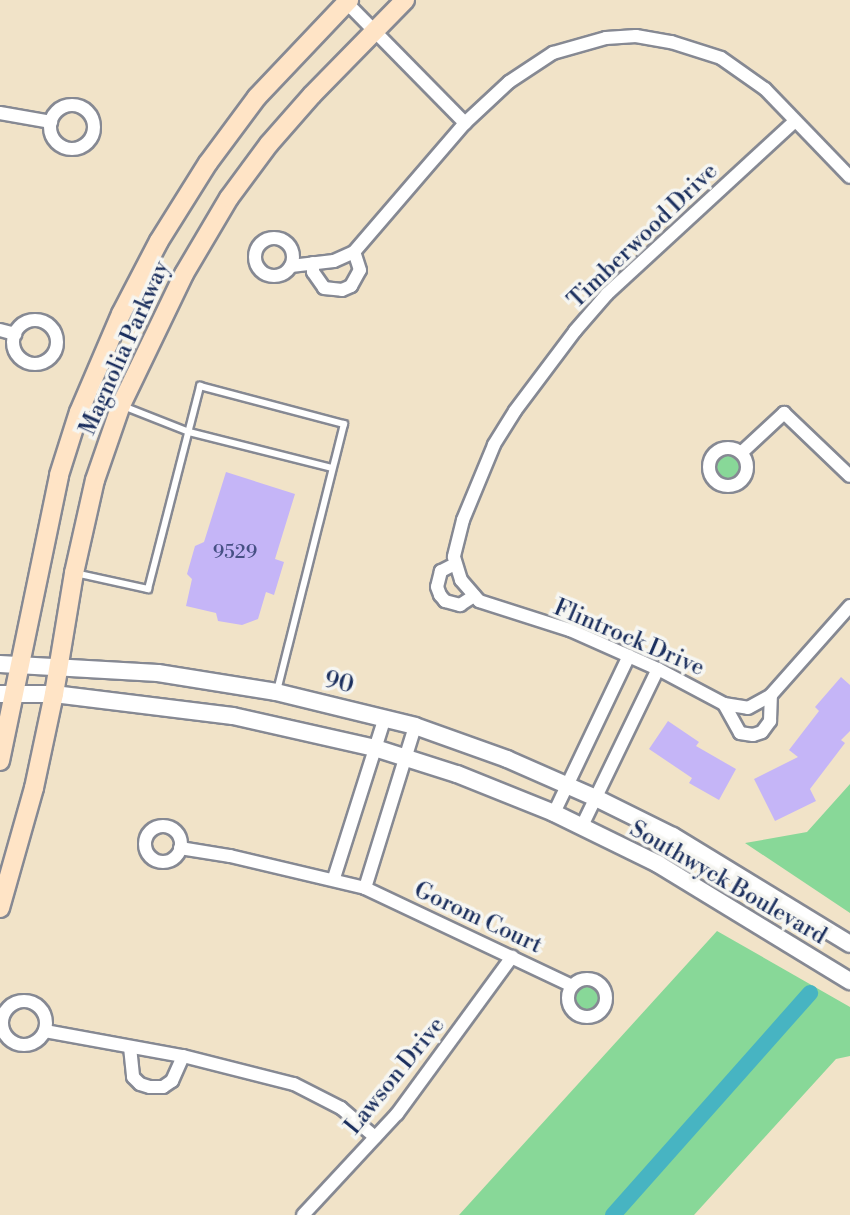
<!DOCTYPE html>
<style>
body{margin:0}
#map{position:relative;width:850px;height:1215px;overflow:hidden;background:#f1e3c8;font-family:"Libre Bodoni",serif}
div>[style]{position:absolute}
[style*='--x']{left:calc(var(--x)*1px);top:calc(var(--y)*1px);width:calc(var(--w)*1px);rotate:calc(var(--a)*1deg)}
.green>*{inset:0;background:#88d898}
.round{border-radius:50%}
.canal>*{height:16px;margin:-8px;padding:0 8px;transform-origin:8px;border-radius:8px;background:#47b4c2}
.building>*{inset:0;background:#c5b5f7}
.roads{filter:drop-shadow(2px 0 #868993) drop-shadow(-2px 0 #868993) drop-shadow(0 2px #868993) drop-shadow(0 -2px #868993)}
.service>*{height:6px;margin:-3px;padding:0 3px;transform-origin:3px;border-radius:3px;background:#fff}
.minor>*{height:12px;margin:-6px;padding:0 6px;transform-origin:6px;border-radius:6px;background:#fff}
.minor>.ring{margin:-6px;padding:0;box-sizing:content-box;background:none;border:12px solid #fff;border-radius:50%}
.tertiary>*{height:16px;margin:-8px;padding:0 8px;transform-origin:8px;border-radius:8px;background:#fff}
.secondary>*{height:18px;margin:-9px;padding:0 9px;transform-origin:9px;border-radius:9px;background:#ffe4c6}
span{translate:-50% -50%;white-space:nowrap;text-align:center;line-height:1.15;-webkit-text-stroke:7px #f6f6f2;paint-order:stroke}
.number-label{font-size:19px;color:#465084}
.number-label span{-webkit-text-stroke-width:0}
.street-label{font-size:23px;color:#1b2f5e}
</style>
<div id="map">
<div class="green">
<i class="round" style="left:706px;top:450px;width:40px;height:40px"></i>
<i style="clip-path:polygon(850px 784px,850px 913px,745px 843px,807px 832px)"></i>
<i style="clip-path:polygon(717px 931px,850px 1007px,850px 1056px,836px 1059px,694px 1215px,459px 1215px)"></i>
<i class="round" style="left:560px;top:977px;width:40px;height:40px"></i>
</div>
<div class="canal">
<i style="--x:613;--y:1215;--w:297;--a:-48.4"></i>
</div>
<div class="building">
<i style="clip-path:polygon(226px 472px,295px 494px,275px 559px,284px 562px,274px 595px,266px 592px,258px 619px,242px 625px,218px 621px,216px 613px,186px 606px,192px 579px,187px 574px,195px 546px,204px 542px)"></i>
<i style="clip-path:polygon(841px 677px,850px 685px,850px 731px,841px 740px,845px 743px,810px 789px,816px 801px,775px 821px,754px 779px,798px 757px,789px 750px,819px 711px,815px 707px)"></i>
<i style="clip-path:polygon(668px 721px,699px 742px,696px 746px,736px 769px,719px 800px,689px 783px,692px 778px,649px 749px)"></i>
</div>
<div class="roads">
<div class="service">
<i style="--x:123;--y:406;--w:71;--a:21.5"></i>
<i style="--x:189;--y:432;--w:147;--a:14.1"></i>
<i style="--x:75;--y:573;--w:75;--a:12.4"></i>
<i style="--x:148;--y:589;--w:210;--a:-75.6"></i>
<i style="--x:200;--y:386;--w:149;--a:14.8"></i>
<i style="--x:344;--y:424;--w:274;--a:104.1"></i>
</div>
<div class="minor">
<i style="--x:346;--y:2;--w:170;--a:45.5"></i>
<i class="ring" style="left:50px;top:105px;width:32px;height:32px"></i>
<i style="--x:0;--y:113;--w:52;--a:10"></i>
<i style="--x:794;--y:122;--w:254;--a:137.4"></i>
<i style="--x:607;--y:294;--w:49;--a:130.9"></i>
<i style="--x:575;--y:331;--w:100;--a:126.9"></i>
<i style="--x:515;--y:411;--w:40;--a:122"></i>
<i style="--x:494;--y:445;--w:81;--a:112.5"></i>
<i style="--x:463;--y:520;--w:38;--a:104"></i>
<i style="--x:454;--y:557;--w:24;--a:73"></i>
<i style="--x:461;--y:580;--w:28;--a:49"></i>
<i style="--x:479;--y:601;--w:96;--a:17.7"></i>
<i style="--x:570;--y:630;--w:96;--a:23.9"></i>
<i style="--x:658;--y:669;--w:75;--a:27.9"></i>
<i style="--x:724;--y:704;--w:24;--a:9"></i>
<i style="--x:748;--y:708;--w:26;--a:-29"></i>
<i style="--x:771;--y:695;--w:119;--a:-48.4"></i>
<i class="ring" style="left:255px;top:238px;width:26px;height:26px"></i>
<i style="--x:313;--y:263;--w:9;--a:90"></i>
<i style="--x:313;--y:272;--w:19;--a:55"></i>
<i style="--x:324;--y:288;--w:18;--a:6"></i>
<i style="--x:342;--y:290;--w:10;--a:-24"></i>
<i style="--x:351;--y:286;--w:18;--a:-61"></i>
<i style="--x:360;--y:270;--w:19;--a:-108"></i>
<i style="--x:291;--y:266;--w:43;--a:-6.6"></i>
<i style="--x:334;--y:261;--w:22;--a:-24"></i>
<i style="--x:354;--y:252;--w:170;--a:-49.3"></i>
<i style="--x:465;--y:123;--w:60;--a:-43"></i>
<i style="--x:509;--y:82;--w:53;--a:-33.4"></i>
<i style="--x:553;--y:53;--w:55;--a:-15.8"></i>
<i style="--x:606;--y:38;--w:30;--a:-4"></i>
<i style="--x:636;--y:36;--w:36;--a:10"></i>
<i style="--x:671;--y:42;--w:52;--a:17.7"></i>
<i style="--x:721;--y:58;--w:54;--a:35.2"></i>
<i style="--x:765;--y:89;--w:122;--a:46"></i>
<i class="ring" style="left:13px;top:320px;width:32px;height:32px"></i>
<i style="--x:0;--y:330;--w:16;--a:15"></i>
<i class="ring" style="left:709px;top:448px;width:26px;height:26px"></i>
<i style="--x:741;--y:453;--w:59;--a:-42.9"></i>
<i style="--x:784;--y:413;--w:91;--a:43.7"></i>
<i style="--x:455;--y:564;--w:16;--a:153"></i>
<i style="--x:441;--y:571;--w:16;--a:104"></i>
<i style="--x:437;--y:587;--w:9;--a:69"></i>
<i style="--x:440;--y:595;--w:8;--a:50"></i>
<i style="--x:445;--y:601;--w:16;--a:15"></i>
<i style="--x:460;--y:605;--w:17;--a:-33"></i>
<i style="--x:724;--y:704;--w:33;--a:61"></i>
<i style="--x:740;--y:733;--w:13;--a:9"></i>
<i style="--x:753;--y:735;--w:9;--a:-18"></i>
<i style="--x:762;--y:732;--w:14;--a:-54"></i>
<i style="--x:770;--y:721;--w:26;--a:-88"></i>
<i style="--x:554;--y:813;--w:174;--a:-64.5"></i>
<i style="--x:582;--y:826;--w:174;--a:-64.2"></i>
<i class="ring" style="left:145px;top:826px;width:24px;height:24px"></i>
<i style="--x:180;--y:848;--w:51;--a:9.1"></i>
<i style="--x:230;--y:856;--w:139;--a:13.3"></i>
<i style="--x:365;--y:888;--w:229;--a:25.3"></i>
<i style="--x:334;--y:878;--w:169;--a:-72.4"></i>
<i style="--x:365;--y:888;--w:170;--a:-72.8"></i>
<i class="ring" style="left:568px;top:979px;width:26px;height:26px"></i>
<i class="ring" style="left:2px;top:1001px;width:32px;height:32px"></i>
<i style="--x:45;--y:1031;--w:140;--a:10.3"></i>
<i style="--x:183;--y:1056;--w:114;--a:14.2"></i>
<i style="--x:294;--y:1084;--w:53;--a:27.1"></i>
<i style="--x:341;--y:1108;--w:45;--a:40.5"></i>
<i style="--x:130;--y:1047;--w:30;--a:84"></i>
<i style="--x:133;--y:1077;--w:10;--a:45"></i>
<i style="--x:140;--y:1084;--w:10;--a:17"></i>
<i style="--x:150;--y:1087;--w:13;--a:0"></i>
<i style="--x:163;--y:1087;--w:11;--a:-34"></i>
<i style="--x:172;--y:1081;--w:27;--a:-66"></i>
<i style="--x:303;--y:1215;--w:138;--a:-47.1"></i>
<i style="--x:397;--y:1114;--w:195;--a:-53.8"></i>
</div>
<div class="tertiary">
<i style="--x:0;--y:664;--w:158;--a:3.3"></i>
<i style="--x:158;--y:673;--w:120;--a:9.1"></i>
<i style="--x:276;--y:692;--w:143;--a:13.7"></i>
<i style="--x:415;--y:726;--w:98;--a:19.7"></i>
<i style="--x:507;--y:759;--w:97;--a:23.7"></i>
<i style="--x:596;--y:798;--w:86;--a:26.3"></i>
<i style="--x:673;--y:836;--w:207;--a:31.4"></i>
<i style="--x:0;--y:694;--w:54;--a:0"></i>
<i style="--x:54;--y:694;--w:180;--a:7"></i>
<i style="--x:233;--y:716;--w:146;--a:12.7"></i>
<i style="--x:375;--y:748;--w:86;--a:17.6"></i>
<i style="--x:457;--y:774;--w:105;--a:21.9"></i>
<i style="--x:554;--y:813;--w:116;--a:26.1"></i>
<i style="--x:658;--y:864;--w:225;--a:31.4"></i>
</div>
<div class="secondary">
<i style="--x:0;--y:761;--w:292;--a:-78.3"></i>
<i style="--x:59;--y:475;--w:66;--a:-72.4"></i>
<i style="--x:79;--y:412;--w:107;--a:-66.8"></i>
<i style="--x:121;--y:314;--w:82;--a:-62.5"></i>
<i style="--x:159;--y:241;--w:92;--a:-57.9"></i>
<i style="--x:208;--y:163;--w:82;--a:-53.4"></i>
<i style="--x:257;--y:97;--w:134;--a:-46.5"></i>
<i style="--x:0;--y:908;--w:125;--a:-74.2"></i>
<i style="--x:34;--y:788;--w:96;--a:-78"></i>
<i style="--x:54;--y:694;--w:123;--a:-80.6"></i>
<i style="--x:74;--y:573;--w:95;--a:-77.3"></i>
<i style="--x:95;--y:480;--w:79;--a:-70.9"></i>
<i style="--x:121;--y:405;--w:145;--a:-64.3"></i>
<i style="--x:184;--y:274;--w:88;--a:-59.4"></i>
<i style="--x:229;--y:198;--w:67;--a:-53.5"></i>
<i style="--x:269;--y:144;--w:65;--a:-48.7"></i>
<i style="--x:312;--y:95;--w:133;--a:-45.6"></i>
</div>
</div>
<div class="number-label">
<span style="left:235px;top:553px">9529</span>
</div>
<div class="street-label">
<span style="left:643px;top:236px;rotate:-44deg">Timberwood Drive</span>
<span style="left:125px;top:348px;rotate:-66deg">Magnolia Parkway</span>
<span style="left:629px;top:638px;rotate:23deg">Flintrock Drive</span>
<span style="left:339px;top:683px;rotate:13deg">90</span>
<span style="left:728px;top:883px;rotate:30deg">Southwyck Boulevard</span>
<span style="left:478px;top:918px;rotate:25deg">Gorom Court</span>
<span style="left:395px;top:1076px;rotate:-51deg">Lawson Drive</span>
</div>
</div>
